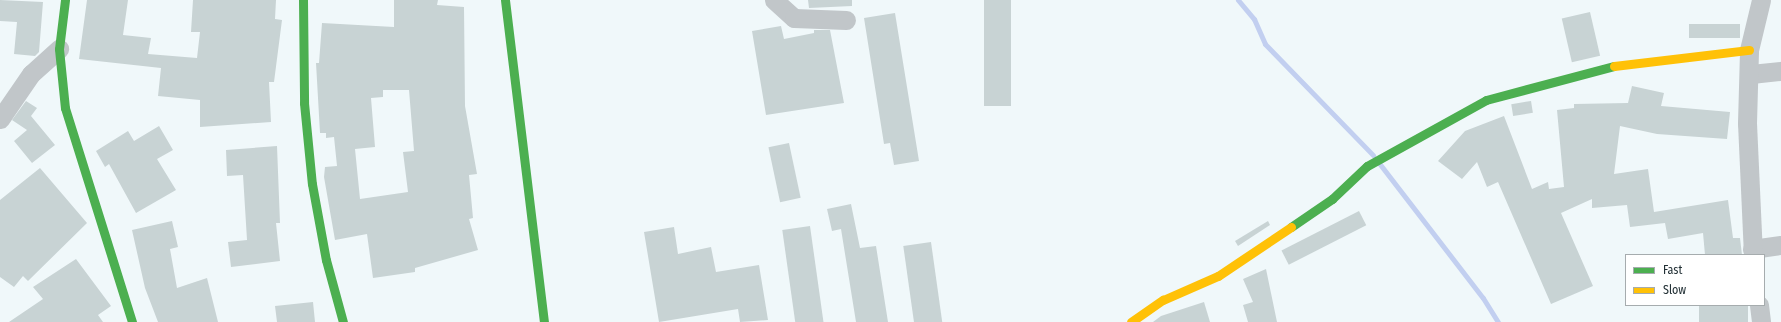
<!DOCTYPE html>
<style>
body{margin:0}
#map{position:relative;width:1781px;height:322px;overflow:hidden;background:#f0f8fa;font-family:"Fira Sans Condensed",sans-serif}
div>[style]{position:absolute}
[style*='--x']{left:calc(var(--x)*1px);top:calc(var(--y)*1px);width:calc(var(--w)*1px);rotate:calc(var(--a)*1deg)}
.stream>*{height:5px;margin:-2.5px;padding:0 2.5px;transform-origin:2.5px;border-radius:2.5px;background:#c2cff0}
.building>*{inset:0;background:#c8d3d4;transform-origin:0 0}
.street>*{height:19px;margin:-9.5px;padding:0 9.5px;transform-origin:9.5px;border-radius:9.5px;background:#c1c6c9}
.fast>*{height:9px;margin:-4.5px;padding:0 4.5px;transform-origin:4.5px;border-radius:4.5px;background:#4caf50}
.slow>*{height:9px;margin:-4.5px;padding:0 4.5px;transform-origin:4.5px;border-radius:4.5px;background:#ffc107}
span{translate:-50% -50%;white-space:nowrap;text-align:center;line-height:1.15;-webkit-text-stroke:3.5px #fff;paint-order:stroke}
.legend{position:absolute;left:1625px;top:254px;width:140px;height:52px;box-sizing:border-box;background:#fff;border:1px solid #a6acae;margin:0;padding:5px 7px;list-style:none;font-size:12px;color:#212f34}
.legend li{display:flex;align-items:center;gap:8px;height:20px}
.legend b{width:20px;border:1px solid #a6acae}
</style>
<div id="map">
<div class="stream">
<i style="--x:1238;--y:0;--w:25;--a:50"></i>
<i style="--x:1254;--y:19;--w:27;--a:66"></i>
<i style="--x:1265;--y:44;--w:155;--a:45.8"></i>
<i style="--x:1379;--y:163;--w:170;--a:52.4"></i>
<i style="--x:1483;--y:298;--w:28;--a:58"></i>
</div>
<div class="building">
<i style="clip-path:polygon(0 0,43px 2px,39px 52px,35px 56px,14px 54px,17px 22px,0 21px)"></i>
<i style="clip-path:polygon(87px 0,128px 0,123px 35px,151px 38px,148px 54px,197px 58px,200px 32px,191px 32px,193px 0,276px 0,275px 19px,282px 20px,274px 82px,269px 82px,271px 122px,200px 127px,200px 100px,158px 96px,161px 68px,79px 59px)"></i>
<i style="clip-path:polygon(evenodd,394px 0,438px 0,437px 5px,464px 7px,465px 106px,477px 174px,469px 175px,473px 218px,469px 219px,478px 250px,415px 268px,415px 272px,373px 278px,367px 234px,335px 240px,324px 177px,325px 167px,337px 166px,334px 137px,326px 138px,326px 133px,320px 133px,316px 63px,319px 63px,322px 23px,394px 27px,394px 0,383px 90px,409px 90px,414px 151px,403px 152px,408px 192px,360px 199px,355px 149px,375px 147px,371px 98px,383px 97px,383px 90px)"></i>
<i style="clip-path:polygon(808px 0,852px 0,852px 6px,809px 8px)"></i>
<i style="left:984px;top:0;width:27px;height:106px"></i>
<i style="left:1590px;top:12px;width:45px;height:29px;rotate:77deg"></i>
<i style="clip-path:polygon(895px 13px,919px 161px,894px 165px,890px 143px,884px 144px,864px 18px)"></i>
<i style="left:1740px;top:24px;width:14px;height:51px;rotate:90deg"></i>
<i style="clip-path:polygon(781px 26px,784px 39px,814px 33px,814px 30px,830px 30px,844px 103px,766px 115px,752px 31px)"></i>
<i style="clip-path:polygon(1632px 86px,1664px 93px,1661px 106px,1730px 112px,1727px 139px,1657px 134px,1620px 126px,1614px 174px,1648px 169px,1654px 212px,1728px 200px,1733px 238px,1740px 238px,1742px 255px,1705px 255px,1703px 233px,1668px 239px,1665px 223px,1630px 227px,1627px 205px,1592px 208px,1592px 199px,1561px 213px,1593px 286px,1551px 304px,1498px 182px,1487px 187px,1477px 162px,1462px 179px,1438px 161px,1465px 131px,1504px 116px,1532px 189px,1548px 182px,1549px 189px,1564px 187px,1557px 110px,1574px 108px,1574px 104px,1628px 103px)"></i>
<i style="clip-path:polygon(26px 101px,37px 108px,31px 116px,55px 145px,32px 163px,14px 141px,27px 130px,12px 120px)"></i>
<i style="left:1531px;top:101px;width:12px;height:20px;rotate:81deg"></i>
<i style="clip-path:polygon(159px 126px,173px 150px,157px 159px,176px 190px,136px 213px,109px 164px,105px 167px,96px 151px,128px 131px,134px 141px)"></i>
<i style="left:789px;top:143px;width:56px;height:21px;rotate:78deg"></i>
<i style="clip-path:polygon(277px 146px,280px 223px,276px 223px,280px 261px,231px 267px,228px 242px,247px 240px,243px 175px,227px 176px,226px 150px)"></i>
<i style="clip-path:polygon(40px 168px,87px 223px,28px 281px,23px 276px,14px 287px,0 277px,0 200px)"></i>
<i style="clip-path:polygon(851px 204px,860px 248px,876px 246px,888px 322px,856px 322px,841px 229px,832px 231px,827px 209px)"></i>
<i style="left:1359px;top:211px;width:16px;height:87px;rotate:63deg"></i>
<i style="clip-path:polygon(172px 221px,178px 247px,170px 249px,177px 288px,207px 278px,218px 322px,158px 322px,145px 288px,132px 230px)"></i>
<i style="clip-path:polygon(1268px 221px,1270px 225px,1238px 246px,1235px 241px)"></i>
<i style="left:810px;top:226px;width:97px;height:28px;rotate:82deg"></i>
<i style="clip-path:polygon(674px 227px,678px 254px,711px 247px,716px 272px,759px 265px,768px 320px,740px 322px,738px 309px,659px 322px,644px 232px)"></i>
<i style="left:931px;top:242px;width:81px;height:28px;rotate:82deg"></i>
<i style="clip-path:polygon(76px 259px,111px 306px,98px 315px,103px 322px,9px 322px,43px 299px,33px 287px)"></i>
<i style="clip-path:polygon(1266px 269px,1277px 322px,1248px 322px,1243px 305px,1253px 302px,1243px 279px)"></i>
<i style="clip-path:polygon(313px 302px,315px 322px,277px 322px,275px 306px)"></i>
<i style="clip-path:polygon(1204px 302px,1210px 322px,1153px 322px,1161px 316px)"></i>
<i style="left:1699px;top:305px;width:49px;height:17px"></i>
</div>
<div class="street">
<i style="--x:774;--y:0;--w:27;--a:42"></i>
<i style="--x:794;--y:18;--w:52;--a:2.2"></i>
<i style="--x:1751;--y:74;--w:30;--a:-6"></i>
<i style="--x:0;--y:119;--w:55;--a:-55.4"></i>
<i style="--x:31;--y:74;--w:38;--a:-42"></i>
<i style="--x:1752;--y:249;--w:29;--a:-8"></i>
<i style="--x:1753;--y:255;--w:132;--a:-92.6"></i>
<i style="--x:1747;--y:123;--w:73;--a:-88.4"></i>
<i style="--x:1749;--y:50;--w:51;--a:-76.5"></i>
<i style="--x:1759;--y:305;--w:17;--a:83"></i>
</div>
<div class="fast">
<i style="--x:65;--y:0;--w:49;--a:97"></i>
<i style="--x:59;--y:49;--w:59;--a:84.2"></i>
<i style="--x:65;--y:108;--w:224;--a:72.6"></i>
<i style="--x:303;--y:0;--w:103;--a:89.4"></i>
<i style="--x:304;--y:103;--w:81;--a:84.4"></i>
<i style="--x:312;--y:184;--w:77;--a:79.6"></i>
<i style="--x:326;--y:260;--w:64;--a:74.7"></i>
<i style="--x:505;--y:0;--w:324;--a:83.1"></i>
<i style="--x:1291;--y:227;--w:50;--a:-34.3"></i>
<i style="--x:1332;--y:199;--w:48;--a:-43.3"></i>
<i style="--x:1367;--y:166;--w:136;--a:-29"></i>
<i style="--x:1486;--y:100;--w:132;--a:-14.9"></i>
</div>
<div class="slow">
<i style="--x:1614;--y:66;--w:136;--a:-6.8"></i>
<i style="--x:1131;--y:322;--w:39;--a:-35"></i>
<i style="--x:1163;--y:300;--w:60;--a:-23.6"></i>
<i style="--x:1218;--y:276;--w:88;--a:-33.9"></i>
</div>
<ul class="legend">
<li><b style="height:5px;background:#4caf50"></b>Fast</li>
<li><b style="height:5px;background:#ffc107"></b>Slow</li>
</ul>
</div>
